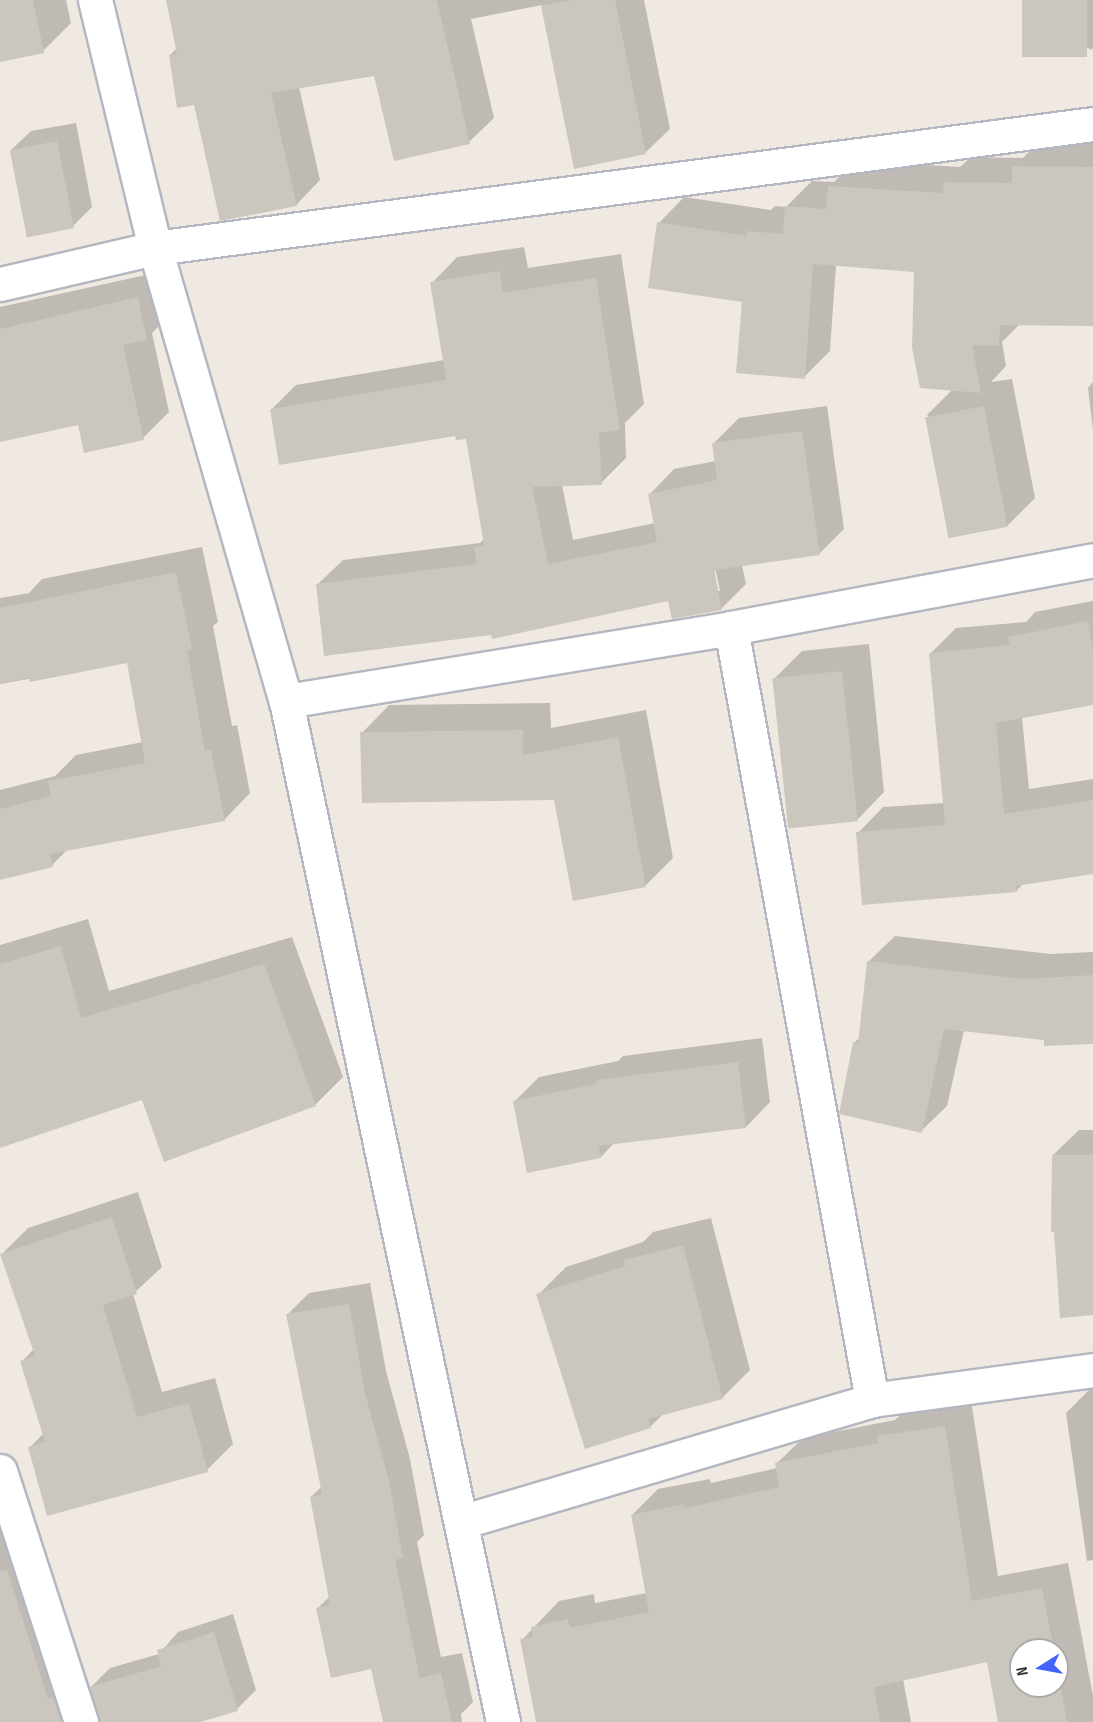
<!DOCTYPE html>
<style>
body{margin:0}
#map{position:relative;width:1093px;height:1722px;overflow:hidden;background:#efe9e1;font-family:"Sofia Sans Condensed",sans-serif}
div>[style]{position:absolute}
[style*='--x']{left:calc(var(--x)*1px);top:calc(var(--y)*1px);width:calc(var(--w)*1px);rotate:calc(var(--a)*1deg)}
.shadow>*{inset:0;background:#0003}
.building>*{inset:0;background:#cbc7bf;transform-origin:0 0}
.roads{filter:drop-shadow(2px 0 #b4b7c1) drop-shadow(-2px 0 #b4b7c1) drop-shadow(0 2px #b4b7c1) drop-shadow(0 -2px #b4b7c1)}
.street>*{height:33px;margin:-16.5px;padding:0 16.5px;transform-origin:16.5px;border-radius:16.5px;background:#fff}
span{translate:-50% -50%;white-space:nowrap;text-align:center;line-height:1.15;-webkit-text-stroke:5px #fff;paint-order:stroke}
.north{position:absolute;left:1009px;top:1638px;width:60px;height:60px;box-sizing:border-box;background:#fff;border:2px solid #ababab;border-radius:50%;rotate:259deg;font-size:16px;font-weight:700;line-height:24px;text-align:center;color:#2e2e2e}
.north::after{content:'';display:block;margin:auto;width:21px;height:27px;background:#4264fb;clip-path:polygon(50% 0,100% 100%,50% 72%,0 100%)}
</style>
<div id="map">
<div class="shadow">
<i style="clip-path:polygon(0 0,66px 0,71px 23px,43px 51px,0 60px)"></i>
<i style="clip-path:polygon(168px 0,644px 0,670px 129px,645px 153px,575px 167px,542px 5px,471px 19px,494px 118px,469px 142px,376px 74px,299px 87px,320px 180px,296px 205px,195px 104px,170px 55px,177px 48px)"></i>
<i style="clip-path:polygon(1023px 0,1093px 0,1093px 48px,1091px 50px)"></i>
<i style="clip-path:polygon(76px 123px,92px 207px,73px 226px,11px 150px,31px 131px)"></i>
<i style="clip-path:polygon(1039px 141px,1093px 141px,1093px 325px,1020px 324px,1002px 342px,1006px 366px,991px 382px,1012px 379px,1035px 498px,1007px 526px,927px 415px,952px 390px,916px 270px,836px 265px,830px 351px,804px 377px,743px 301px,659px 223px,684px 197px,771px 210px,775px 206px,786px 207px,812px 181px,834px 182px,855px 161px,960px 167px,971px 157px,1023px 158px)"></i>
<i style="clip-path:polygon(evenodd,524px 247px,528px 268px,621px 254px,644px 404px,625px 423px,626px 458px,601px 483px,562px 485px,573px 540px,655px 523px,649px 495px,674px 469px,716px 461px,714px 443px,739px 418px,827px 406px,844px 529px,819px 554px,742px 565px,746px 584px,721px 609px,670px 599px,492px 634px,317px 585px,343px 560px,480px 543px,484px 539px,468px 437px,271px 410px,296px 385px,444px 360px,432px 283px,457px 257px,524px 247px,714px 562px,720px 591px,716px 591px,714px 562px)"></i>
<i style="clip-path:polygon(164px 271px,173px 312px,152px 333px,169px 412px,143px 438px,79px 423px,0 441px,0 307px)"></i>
<i style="clip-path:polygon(1093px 382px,1093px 430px,1088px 388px)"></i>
<i style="clip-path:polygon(202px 547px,218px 622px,213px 626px,232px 726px,237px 725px,250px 793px,224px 820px,68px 849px,52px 865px,0 878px,0 790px,55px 776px,76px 755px,143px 742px,128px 661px,0 684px,0 598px,29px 593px,42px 579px)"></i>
<i style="clip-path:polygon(1093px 601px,1093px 704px,1022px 717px,1029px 789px,1093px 779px,1093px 873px,1023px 884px,1016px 891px,858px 833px,883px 807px,945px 803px,930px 654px,956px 628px,1026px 622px,1035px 612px)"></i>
<i style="clip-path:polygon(869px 644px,884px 792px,857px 820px,774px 679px,802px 651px)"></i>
<i style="clip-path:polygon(550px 703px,551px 728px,646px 710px,673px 858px,645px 886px,556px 798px,362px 733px,389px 705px)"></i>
<i style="clip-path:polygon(88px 919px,109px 991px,292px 937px,343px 1077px,315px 1105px,143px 1098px,0 1147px,0 945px)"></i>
<i style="clip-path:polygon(895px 936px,1050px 954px,1093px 952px,1093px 1042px,964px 1030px,947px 1106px,921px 1131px,854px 1043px,860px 1037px,869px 961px)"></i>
<i style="clip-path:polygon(762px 1038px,770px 1102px,746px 1127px,614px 1143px,601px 1157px,514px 1102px,539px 1077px,618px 1061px,623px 1056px)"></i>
<i style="clip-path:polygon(1079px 1130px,1093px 1130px,1093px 1314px,1053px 1155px)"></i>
<i style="clip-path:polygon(138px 1192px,162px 1267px,133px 1294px,162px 1392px,215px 1378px,233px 1444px,207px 1470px,30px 1447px,44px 1433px,22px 1361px,34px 1349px,2px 1254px,28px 1228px)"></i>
<i style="clip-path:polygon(711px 1218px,750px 1370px,722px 1398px,664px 1413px,650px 1427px,538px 1295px,566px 1267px,643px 1242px,653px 1232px)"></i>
<i style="clip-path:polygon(370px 1283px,386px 1371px,410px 1459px,424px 1535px,417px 1542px,441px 1657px,462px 1653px,473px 1702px,461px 1714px,462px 1722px,384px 1722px,372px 1667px,318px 1608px,330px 1596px,311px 1497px,322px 1486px,287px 1315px,309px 1293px)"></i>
<i style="clip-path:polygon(1093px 1386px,1093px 1560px,1087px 1561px,1066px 1413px)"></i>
<i style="clip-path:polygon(evenodd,971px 1400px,998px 1576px,1068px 1563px,1093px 1696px,1093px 1722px,1000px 1722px,988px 1660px,903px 1679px,911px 1722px,538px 1722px,522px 1640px,559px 1601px,594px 1594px,595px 1603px,647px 1593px,632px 1515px,658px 1489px,710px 1479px,711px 1483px,777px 1468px,776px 1464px,803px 1438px,895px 1420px,905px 1411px,971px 1400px,1021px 1650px,1057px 1650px,1057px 1686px,1021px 1686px,1021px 1650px)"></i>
<i style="clip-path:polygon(0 1474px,70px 1722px,0 1722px)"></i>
<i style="clip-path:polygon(233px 1614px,256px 1690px,237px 1709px,194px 1722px,101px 1722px,91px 1687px,110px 1668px,159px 1654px,178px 1632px)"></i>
</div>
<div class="building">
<i style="clip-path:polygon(0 0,33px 0,44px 53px,0 62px)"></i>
<i style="clip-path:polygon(166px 0,437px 0,470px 144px,394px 161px,374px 76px,271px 93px,297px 206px,220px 221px,194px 105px,177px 108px,169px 55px,177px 54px)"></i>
<i style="clip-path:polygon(572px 0,615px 0,646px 154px,574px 169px,541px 6px)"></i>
<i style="left:1022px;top:0;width:65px;height:57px"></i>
<i style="left:57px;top:141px;width:89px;height:48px;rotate:79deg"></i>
<i style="clip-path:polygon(1012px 166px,1093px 167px,1093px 326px,1000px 325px,999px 346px,972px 345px,981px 393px,920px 388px,912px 348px,914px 272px,813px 264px,805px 379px,736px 373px,742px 302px,648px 288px,657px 222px,747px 236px,747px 231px,783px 234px,785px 206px,826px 209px,828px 186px,943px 193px,944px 182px,1012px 183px)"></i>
<i style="clip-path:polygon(500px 271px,503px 293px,596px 278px,620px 430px,599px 433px,602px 485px,532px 487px,548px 564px,657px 542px,648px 494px,717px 480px,712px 443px,802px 431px,820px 555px,714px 570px,722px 610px,672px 619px,668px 601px,492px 639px,491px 635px,324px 656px,316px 584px,477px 564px,474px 547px,484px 545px,466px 439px,456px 440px,455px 436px,279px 465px,270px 409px,446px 380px,430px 282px)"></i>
<i style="clip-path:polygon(138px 297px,147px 340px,123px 345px,144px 440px,84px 453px,78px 425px,0 442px,0 329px)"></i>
<i style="left:984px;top:406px;width:123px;height:60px;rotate:79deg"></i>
<i style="clip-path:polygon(176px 572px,192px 649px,187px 650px,205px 751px,211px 750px,225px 821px,50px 854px,53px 867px,0 880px,0 809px,51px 796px,48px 781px,145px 763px,127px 663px,30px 682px,29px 678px,0 683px,0 608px)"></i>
<i style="clip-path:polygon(1088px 621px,1093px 650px,1093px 705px,996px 723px,1004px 814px,1093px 800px,1093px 874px,1016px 886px,1017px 892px,862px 905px,856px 832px,945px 825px,929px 653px,1010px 645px,1008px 637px)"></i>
<i style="left:842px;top:671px;width:151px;height:70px;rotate:84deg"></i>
<i style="clip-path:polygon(523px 730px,523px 755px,618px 737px,646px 887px,573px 901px,554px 800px,362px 803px,360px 732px)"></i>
<i style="clip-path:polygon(61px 946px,81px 1018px,264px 964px,316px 1106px,164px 1162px,142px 1100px,0 1148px,0 964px)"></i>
<i style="clip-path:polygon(867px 961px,1023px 979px,1093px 975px,1093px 1044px,1044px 1046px,1044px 1040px,944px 1029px,922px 1133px,839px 1114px,853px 1042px,858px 1044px)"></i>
<i style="clip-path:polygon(738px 1062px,746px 1128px,599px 1146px,601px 1158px,527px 1173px,513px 1101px,597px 1084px,596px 1080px)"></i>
<i style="clip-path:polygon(1052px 1155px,1093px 1155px,1093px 1315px,1060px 1318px,1054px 1232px,1051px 1232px)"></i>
<i style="clip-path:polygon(112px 1217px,137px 1294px,103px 1305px,137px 1417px,189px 1403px,208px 1472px,47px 1516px,28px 1447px,45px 1442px,20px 1361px,35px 1356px,0 1254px)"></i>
<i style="clip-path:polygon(683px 1245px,723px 1399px,648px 1419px,651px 1428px,585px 1449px,536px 1294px,625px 1266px,624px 1260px)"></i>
<i style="clip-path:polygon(349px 1304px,365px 1393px,389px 1481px,403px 1558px,395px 1560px,420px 1678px,441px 1673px,452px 1722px,383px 1722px,371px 1669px,331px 1678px,316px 1608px,330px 1605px,310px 1497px,322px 1494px,286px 1314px)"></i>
<i style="clip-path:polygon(945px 1426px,972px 1601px,1042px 1588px,1054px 1650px,1021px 1650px,1021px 1686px,1057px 1686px,1057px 1667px,1067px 1722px,998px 1722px,987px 1662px,874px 1687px,880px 1722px,536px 1722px,520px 1639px,533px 1637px,531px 1627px,568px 1619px,570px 1628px,649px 1612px,631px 1515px,684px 1504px,685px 1508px,779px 1487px,775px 1463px,878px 1443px,877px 1436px)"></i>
<i style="clip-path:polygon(7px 1570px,48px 1699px,53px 1697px,61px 1722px,0 1722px,0 1572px)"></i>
<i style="clip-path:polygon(214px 1632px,238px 1711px,200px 1722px,99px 1722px,89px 1687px,161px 1666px,157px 1650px)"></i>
</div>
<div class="roads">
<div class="street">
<i style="--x:95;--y:0;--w:255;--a:76.4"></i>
<i style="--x:155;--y:248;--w:472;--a:73.9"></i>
<i style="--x:286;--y:701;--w:1044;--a:78"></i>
<i style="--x:0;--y:284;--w:159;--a:-13.1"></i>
<i style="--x:155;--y:248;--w:946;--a:-7.53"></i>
<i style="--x:731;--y:628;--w:785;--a:79.65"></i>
<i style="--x:286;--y:701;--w:451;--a:-9.3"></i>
<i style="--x:731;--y:628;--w:368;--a:-10.6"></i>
<i style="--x:0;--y:1471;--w:264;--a:72.1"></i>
<i style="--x:461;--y:1522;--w:429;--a:-16.5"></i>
<i style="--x:872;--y:1400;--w:223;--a:-7.7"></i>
</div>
</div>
<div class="north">N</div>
</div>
